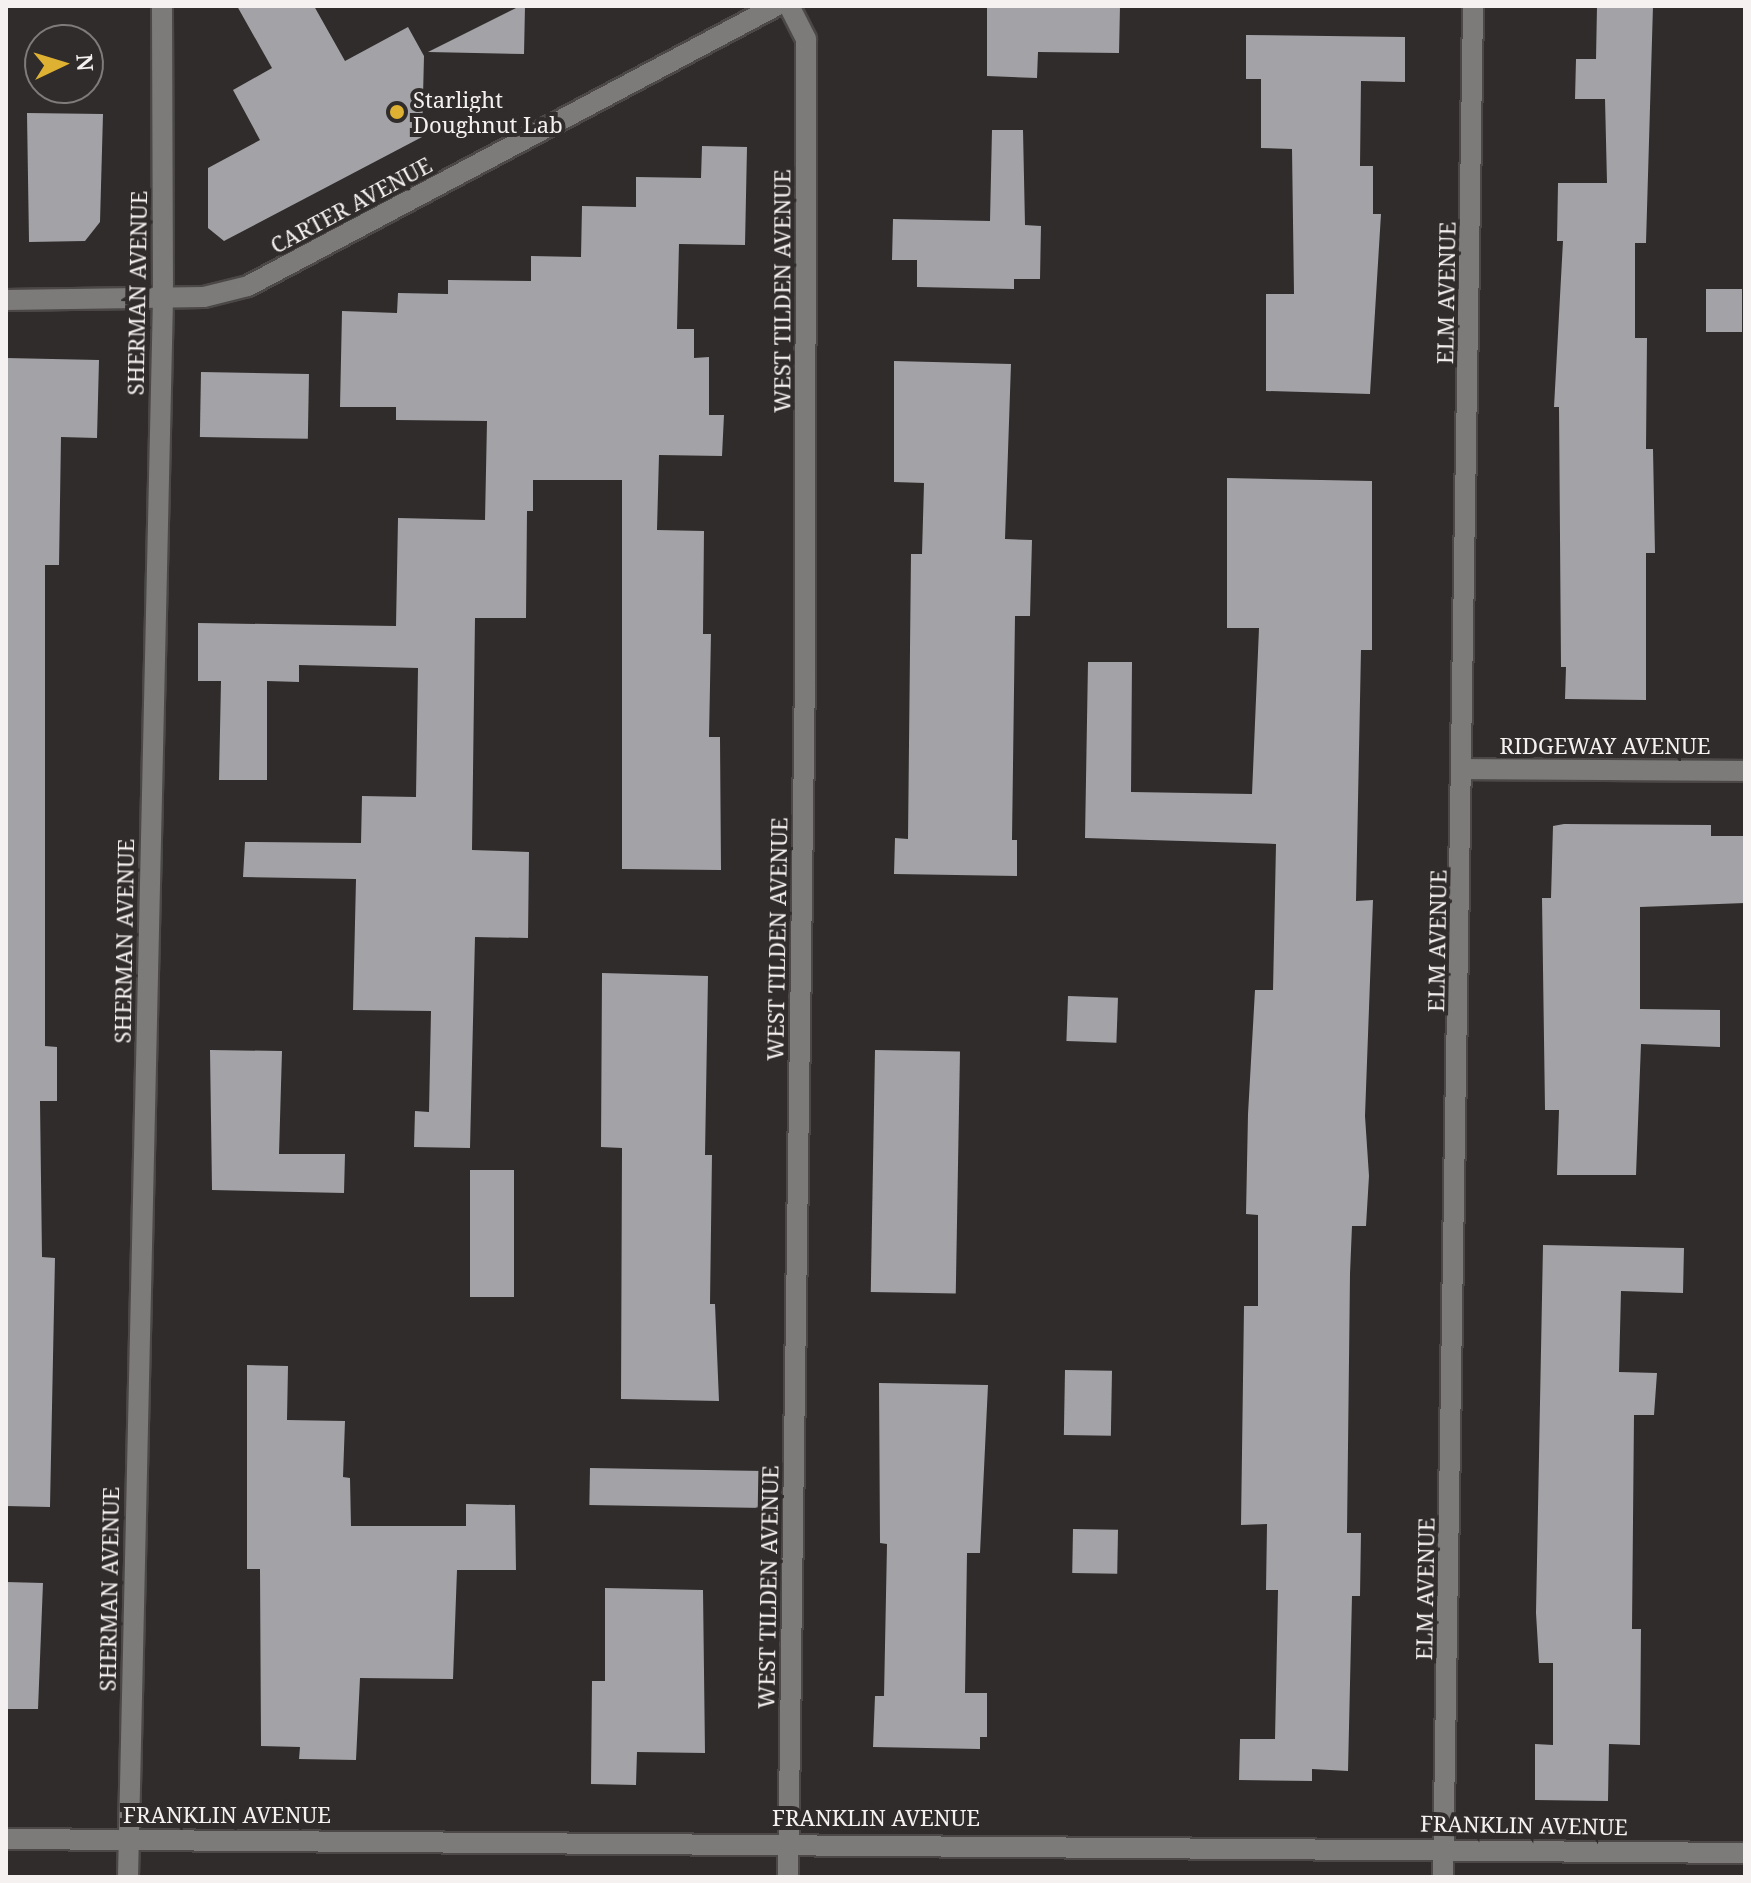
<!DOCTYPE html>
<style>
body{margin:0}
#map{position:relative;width:1751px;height:1883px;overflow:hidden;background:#302c2b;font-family:"Noto Serif",serif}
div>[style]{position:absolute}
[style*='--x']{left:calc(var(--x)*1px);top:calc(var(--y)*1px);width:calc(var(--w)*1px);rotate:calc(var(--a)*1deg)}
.building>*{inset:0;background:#a3a2a6;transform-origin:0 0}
.roads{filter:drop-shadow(2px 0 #4b4847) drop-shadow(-2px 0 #4b4847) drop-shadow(0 2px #4b4847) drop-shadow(0 -2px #4b4847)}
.minor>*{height:20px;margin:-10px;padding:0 10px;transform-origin:10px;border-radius:10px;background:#7d7b7a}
.dots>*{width:22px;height:22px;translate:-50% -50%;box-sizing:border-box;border:4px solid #302c2b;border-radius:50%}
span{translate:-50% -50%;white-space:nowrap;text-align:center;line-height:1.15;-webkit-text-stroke:8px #302c2b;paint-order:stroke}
.poi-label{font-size:22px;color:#f4f1f0}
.left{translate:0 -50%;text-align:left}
.street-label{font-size:22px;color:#f4f1f0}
.frame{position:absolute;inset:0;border:8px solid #f4f1f0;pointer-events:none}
.north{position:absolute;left:24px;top:24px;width:80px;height:80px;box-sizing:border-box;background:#302c2b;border:2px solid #7e7b7a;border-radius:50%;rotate:86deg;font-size:22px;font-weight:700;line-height:32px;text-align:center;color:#f4f1f0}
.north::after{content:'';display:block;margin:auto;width:28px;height:36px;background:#deb133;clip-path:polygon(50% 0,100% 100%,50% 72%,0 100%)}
</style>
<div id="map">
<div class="building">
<i style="clip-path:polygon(237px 6px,314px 6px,345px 61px,408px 27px,424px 56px,422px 137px,224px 241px,208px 228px,208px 168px,260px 140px,233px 90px,272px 68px)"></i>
<i style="clip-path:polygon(520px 6px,525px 6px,524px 54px,428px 52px)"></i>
<i style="clip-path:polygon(987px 6px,1120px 6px,1119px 53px,1038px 52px,1037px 78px,987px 76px)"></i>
<i style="clip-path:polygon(1597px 6px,1653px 6px,1646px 243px,1635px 243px,1635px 338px,1647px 338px,1646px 449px,1653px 449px,1655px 553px,1646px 553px,1646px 700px,1565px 699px,1566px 667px,1561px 667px,1559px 407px,1554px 407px,1563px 241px,1557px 241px,1558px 183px,1607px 183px,1605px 99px,1575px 99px,1576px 59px,1596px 59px)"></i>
<i style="clip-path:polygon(1246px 35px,1405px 37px,1405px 82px,1361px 81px,1360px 166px,1373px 166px,1373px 214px,1381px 214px,1370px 394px,1266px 391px,1266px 294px,1294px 294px,1292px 149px,1261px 148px,1261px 79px,1246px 79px)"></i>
<i style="clip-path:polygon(27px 113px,103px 114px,100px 222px,85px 241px,29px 242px)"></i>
<i style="clip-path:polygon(992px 130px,1023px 130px,1025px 225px,1041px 226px,1040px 279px,1014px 279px,1014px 289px,917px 287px,917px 260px,892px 260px,893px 219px,990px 221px)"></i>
<i style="clip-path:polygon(702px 146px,747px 147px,745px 245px,679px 244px,677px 329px,694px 329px,694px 358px,709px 357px,709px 415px,724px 415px,722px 456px,659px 455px,657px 530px,704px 531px,703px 634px,711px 634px,709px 737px,720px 737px,721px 870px,622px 869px,622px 480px,533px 480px,533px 511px,527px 511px,526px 618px,475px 618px,472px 850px,529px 852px,528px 938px,475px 937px,470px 1148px,414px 1147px,415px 1111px,429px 1112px,431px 1011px,353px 1010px,356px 879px,243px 877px,245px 842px,361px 843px,362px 796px,416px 797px,418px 668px,299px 665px,299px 682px,267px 681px,267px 780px,219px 780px,221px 681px,198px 681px,198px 623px,396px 626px,398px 518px,485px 520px,487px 421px,396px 420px,396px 407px,340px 407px,342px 311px,397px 313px,398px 293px,448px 294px,448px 280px,531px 281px,531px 256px,581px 257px,582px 206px,636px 207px,636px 177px,701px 178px)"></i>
<i style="left:1706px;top:289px;width:36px;height:43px"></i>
<i style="clip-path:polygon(6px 358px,99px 360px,97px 438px,61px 437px,59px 565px,45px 565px,45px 1046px,57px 1047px,57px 1101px,40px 1101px,42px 1257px,55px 1258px,50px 1507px,6px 1506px)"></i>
<i style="clip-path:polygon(894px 361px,1011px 364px,1005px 539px,1032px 540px,1030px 616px,1015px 616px,1012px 840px,1017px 840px,1017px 876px,894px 874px,895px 838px,908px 839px,911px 554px,922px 554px,924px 483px,894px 482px)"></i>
<i style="left:201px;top:372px;width:108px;height:65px;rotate:1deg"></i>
<i style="clip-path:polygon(1227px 478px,1372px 481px,1372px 650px,1361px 650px,1356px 901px,1373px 900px,1365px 1116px,1369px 1176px,1366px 1226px,1352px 1226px,1350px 1274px,1347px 1533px,1361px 1533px,1360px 1596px,1352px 1596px,1348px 1771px,1312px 1769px,1312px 1781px,1239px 1780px,1240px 1739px,1275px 1739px,1278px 1590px,1266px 1590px,1267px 1524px,1241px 1525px,1244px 1306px,1258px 1306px,1258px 1215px,1246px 1214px,1248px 1114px,1255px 990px,1273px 990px,1276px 844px,1085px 838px,1088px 662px,1132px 662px,1131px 792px,1252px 794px,1259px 628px,1227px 628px)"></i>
<i style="clip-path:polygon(1564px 824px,1711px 825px,1711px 836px,1745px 836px,1745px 903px,1640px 907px,1640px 1009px,1720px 1010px,1720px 1047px,1641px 1044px,1636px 1175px,1557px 1175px,1559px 1110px,1545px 1110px,1542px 898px,1551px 898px,1553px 826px)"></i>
<i style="clip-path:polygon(602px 973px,708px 976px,705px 1155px,712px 1155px,710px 1304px,715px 1304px,719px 1401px,621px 1399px,622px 1148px,601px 1147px)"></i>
<i style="left:1068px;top:996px;width:50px;height:45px;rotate:2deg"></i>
<i style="clip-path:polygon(210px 1050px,282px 1051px,279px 1154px,345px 1154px,344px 1193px,212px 1190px)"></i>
<i style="left:875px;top:1050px;width:85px;height:242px;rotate:1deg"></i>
<i style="left:470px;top:1170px;width:44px;height:127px"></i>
<i style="clip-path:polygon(1543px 1245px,1684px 1248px,1683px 1293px,1621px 1291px,1619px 1372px,1657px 1373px,1654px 1415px,1634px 1415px,1632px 1629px,1641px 1629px,1640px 1745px,1609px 1744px,1608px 1801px,1535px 1800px,1535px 1744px,1553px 1745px,1553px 1663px,1539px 1663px,1536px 1613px)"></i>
<i style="clip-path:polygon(247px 1365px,288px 1366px,287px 1420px,345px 1421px,343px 1477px,350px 1478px,351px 1526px,466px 1526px,466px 1504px,515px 1505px,516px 1570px,457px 1570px,453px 1679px,360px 1678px,356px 1760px,299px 1759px,300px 1747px,261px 1746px,260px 1569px,247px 1569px)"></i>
<i style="left:1065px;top:1370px;width:47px;height:65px;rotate:1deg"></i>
<i style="clip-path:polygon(879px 1383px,988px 1385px,980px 1553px,967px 1553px,965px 1693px,987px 1693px,987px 1737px,980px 1737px,980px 1749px,873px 1747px,875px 1696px,884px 1696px,887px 1544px,880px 1543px)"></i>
<i style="left:590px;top:1468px;width:183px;height:37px;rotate:1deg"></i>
<i style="left:1073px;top:1529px;width:45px;height:44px;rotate:1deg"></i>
<i style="clip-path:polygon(6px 1582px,43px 1583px,38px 1709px,6px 1709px)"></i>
<i style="clip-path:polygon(605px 1588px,703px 1590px,705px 1753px,637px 1752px,636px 1785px,591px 1784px,592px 1681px,605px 1681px)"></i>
</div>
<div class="roads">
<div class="minor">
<i style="--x:6;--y:300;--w:198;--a:-0.9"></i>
<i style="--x:204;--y:297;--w:45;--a:-14"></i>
<i style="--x:248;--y:286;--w:598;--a:-27.94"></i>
<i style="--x:1464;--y:769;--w:281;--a:0.4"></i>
<i style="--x:6;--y:1839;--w:1739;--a:0.46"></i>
<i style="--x:128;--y:1877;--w:1580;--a:-88.73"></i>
<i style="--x:163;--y:297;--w:291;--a:-90.2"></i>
<i style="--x:788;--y:1877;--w:1200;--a:-89.19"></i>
<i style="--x:805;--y:677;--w:638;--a:-89.91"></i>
<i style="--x:806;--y:39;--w:37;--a:-117"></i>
<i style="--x:1443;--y:1877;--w:1871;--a:-89.08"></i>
</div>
</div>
<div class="dots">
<i style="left:397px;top:112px;background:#deb133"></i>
</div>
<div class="poi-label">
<span class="left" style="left:413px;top:112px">Starlight<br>Doughnut Lab</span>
</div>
<div class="street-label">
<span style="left:351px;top:205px;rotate:-28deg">CARTER AVENUE</span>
<span style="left:782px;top:291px;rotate:-90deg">WEST TILDEN AVENUE</span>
<span style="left:137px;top:293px;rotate:-89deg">SHERMAN AVENUE</span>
<span style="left:1446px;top:293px;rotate:-89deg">ELM AVENUE</span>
<span style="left:1605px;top:746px">RIDGEWAY AVENUE</span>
<span style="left:777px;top:939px;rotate:-89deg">WEST TILDEN AVENUE</span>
<span style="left:124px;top:941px;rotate:-89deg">SHERMAN AVENUE</span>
<span style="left:1437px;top:941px;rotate:-89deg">ELM AVENUE</span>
<span style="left:768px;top:1587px;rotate:-89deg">WEST TILDEN AVENUE</span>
<span style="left:109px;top:1589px;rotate:-89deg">SHERMAN AVENUE</span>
<span style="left:1425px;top:1589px;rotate:-89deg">ELM AVENUE</span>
<span style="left:227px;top:1815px">FRANKLIN AVENUE</span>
<span style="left:876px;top:1818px">FRANKLIN AVENUE</span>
<span style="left:1524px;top:1825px;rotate:1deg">FRANKLIN AVENUE</span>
</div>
<div class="frame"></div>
<div class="north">N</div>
</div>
